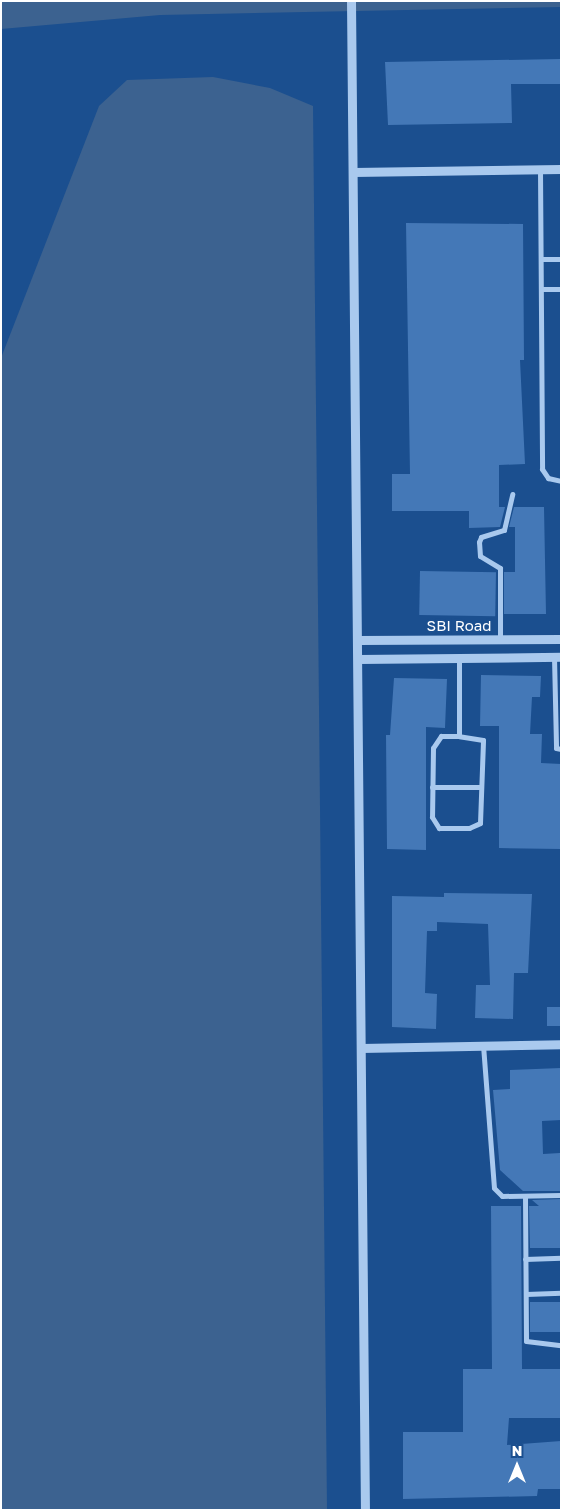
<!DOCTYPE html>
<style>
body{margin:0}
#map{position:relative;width:562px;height:1511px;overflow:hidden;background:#1b4f8f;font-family:"Golos Text",sans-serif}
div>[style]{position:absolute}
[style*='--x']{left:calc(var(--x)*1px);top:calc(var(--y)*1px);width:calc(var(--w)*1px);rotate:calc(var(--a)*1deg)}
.water>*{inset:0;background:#3c6290}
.building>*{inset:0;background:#4478b7;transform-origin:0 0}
.minor>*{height:5px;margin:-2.5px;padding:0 2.5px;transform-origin:2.5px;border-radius:2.5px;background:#a9c9ee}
.tertiary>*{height:9px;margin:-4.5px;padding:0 4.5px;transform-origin:4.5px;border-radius:4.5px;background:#a9c9ee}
span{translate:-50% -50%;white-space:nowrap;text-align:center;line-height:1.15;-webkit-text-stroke:4.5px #1b4f8f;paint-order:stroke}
.street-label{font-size:15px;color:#fff}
.frame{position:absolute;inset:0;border:2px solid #fff;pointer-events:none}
.north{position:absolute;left:492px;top:1441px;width:50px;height:50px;-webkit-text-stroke:4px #1b4f8f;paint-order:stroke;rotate:0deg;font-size:14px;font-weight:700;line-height:20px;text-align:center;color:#fff}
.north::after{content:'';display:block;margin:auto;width:18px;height:22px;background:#fff;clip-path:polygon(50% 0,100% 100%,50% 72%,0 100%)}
</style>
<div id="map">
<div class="water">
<i style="clip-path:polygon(1px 1px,561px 1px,561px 7px,160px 15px,1px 29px)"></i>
<i style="clip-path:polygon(213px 77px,270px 88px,313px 106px,327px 1510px,1px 1510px,1px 358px,99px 106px,127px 80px)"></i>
</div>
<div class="building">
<i style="clip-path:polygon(561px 59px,561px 84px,511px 84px,512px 123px,388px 125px,385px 62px)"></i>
<i style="clip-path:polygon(406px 223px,523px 224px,524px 360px,520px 360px,525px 464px,499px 465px,499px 507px,505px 507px,500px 527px,469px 528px,469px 511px,392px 511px,392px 474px,410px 474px)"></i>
<i style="clip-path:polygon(514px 507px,544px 507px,546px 614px,504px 614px,504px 572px,515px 572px,515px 527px,509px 527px)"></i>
<i style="left:420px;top:571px;width:76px;height:44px;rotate:1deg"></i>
<i style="clip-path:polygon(481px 675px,541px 676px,540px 697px,532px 697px,530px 734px,542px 734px,541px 763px,561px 764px,561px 849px,499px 848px,499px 726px,480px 726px)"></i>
<i style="clip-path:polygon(394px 678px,447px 679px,445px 728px,426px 727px,426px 850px,387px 849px,386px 735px,390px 735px)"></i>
<i style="clip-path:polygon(444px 893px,532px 894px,528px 973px,514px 973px,513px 1019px,475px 1018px,476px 985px,490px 985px,488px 924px,437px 922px,437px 931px,427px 931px,425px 993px,437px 994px,436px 1029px,392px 1027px,392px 896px,444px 897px)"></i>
<i style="left:547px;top:1007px;width:14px;height:19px"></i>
<i style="clip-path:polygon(561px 1068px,561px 1120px,542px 1121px,543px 1154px,560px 1153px,561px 1191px,523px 1191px,500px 1170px,493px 1090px,510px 1089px,510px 1070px)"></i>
<i style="clip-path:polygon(561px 1199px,561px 1248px,530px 1248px,529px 1206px,539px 1206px,532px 1200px)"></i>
<i style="clip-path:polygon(491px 1206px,521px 1206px,522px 1369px,561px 1369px,561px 1418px,509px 1418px,507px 1445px,561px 1441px,561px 1489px,538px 1489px,537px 1496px,403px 1499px,403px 1432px,463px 1432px,463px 1369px,492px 1369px)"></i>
<i style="left:561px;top:1302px;width:30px;height:31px;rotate:90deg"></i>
</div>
<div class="minor">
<i style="--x:540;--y:170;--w:299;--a:89.6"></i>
<i style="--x:542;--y:469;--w:11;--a:56"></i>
<i style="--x:548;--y:478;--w:13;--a:13"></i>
<i style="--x:541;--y:259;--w:20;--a:0"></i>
<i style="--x:541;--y:289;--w:20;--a:0"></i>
<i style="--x:500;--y:639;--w:71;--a:-90"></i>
<i style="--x:500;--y:568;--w:23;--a:-149"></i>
<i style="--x:480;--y:556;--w:14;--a:-94"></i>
<i style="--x:479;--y:542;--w:5;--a:-68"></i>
<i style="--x:481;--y:537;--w:24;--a:-17"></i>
<i style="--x:504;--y:530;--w:37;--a:-77"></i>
<i style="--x:554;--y:657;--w:91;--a:88.7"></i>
<i style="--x:556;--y:748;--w:5;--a:11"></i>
<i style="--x:459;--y:736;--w:18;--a:180"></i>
<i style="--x:441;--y:736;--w:14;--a:124"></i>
<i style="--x:433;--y:748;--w:69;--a:90.8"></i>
<i style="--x:432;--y:817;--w:13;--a:58"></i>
<i style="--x:439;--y:828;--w:30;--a:0"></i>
<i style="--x:469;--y:828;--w:12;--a:-24"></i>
<i style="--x:480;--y:823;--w:83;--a:-87.9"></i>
<i style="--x:483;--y:740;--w:24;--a:-171"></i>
<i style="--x:459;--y:736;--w:78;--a:-90"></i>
<i style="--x:432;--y:787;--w:49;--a:0"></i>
<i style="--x:483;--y:1045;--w:143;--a:85.6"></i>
<i style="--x:494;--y:1188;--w:11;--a:45"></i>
<i style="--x:502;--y:1196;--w:59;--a:-1"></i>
<i style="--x:525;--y:1196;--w:145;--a:89.6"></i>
<i style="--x:526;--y:1341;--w:35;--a:7"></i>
<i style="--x:525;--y:1259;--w:36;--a:-2"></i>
<i style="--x:526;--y:1294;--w:35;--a:-2"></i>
</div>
<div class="tertiary">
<i style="--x:351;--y:1;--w:1509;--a:89.47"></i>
<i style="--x:353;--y:172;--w:208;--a:-0.8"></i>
<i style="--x:357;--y:640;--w:204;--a:-0.3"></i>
<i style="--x:358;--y:659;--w:203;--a:-0.6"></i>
<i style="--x:361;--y:1048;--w:200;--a:-1.1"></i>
</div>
<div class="street-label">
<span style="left:459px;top:626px">SBI Road</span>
</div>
<div class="frame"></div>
<div class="north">N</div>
</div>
